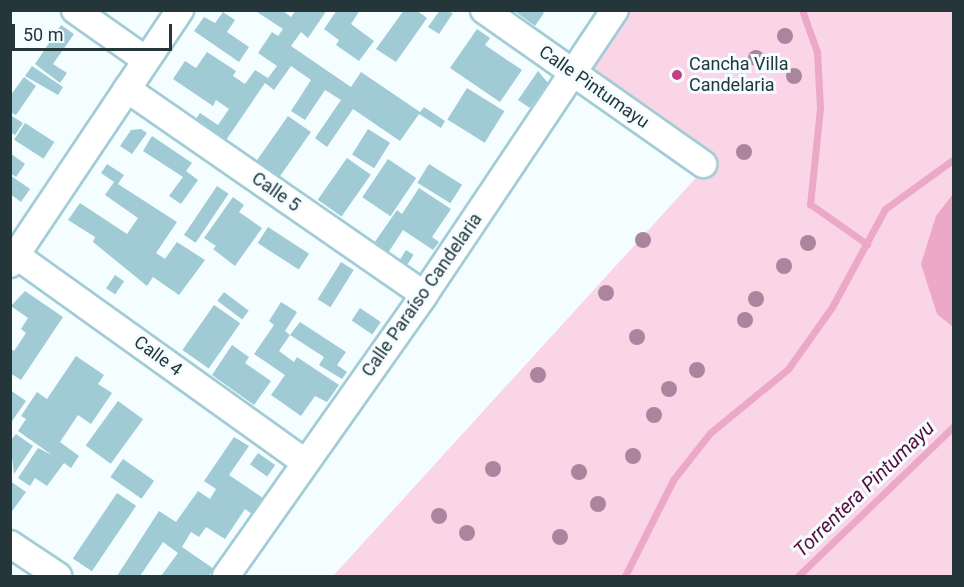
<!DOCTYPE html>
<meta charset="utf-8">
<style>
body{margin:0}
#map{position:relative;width:964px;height:587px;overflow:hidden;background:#f4fdff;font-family:Roboto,sans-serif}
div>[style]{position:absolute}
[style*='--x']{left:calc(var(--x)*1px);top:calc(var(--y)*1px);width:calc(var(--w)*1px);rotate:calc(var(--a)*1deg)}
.green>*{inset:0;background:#fad5e5}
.water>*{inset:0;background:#eba8c7}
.stream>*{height:7px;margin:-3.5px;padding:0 3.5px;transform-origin:3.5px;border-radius:3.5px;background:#eba8c7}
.building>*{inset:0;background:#a0cbd5;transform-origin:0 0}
.roads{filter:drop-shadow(2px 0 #a2ccd6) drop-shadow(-2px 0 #a2ccd6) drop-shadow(0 2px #a2ccd6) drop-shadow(0 -2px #a2ccd6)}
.minor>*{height:26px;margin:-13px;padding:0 13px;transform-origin:13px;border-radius:13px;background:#fff}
.trees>*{width:16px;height:16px;margin:-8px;border-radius:50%;background:#ab859d}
.dots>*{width:16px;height:16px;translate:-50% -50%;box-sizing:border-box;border:3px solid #f4fdff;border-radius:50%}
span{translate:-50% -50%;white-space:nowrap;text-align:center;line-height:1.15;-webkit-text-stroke:6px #f4fdff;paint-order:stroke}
.poi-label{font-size:18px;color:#25363a}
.left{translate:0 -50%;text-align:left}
.street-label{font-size:18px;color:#25363a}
.water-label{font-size:20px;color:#5a0c3a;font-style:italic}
.frame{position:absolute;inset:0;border:12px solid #25363a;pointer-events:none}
.scale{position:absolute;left:12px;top:24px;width:160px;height:27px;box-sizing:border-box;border:3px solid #25363a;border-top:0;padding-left:8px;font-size:18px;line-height:21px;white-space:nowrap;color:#25363a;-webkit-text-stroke:4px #f4fdff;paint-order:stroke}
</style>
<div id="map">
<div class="green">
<i style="clip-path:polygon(627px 11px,953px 11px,953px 576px,333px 576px,714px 158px,588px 69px)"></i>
</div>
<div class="water">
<i style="clip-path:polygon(953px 194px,953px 327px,937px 314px,921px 264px,936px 216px)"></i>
</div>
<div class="stream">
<i style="--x:802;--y:10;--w:45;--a:70.3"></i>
<i style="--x:817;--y:52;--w:56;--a:86.9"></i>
<i style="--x:820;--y:108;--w:97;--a:95.9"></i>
<i style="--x:810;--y:204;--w:70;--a:35.1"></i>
<i style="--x:625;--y:576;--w:107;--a:-63.4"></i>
<i style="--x:673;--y:480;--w:60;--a:-51.8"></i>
<i style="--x:710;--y:433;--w:101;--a:-39.4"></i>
<i style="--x:788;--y:369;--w:76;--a:-54.6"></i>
<i style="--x:832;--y:307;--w:111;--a:-61.6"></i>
<i style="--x:885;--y:209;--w:85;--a:-35.9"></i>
<i style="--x:798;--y:576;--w:216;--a:-43.9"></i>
</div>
<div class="building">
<i style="clip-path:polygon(254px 10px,282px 10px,291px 17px,296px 10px,327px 10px,308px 38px,301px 32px,291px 46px,351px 87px,361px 72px,420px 112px,424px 107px,445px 121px,441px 128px,419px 114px,400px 141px,353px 109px,327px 147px,315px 138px,341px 100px,325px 90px,305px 120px,291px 111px,311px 80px,291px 66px,274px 90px,265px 83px,222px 146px,192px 125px,200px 113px,218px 125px,229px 109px,216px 100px,213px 106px,173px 79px,185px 61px,196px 68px,207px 52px,236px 71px,233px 76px,245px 84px,255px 70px,268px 78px,277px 66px,258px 53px,272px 32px,278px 36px,283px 29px)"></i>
<i style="clip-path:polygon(337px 10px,360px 10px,351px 24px,374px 41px,359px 61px,336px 45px,339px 40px,324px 29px)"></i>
<i style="clip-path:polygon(404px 10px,416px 10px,427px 18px,396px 62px,376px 49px)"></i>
<i style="clip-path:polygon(440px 10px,453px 13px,439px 34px,428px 27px)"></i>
<i style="clip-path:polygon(513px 10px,540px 10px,544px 13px,535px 26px)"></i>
<i style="clip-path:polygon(223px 12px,235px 20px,227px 32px,249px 47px,239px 62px,194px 31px,204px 17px,215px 23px)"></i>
<i style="clip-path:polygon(61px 25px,74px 34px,53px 64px,67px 73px,60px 83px,35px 64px)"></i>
<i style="clip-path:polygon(477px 29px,490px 38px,485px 45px,522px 70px,500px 102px,450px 68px)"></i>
<i style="clip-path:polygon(32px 66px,63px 87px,58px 95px,25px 76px)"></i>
<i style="clip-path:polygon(538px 71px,548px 83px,530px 108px,518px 100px)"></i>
<i style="clip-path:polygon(24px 77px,36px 86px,16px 115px,10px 112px,10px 96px)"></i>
<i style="left:467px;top:88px;width:44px;height:37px;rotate:32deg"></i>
<i style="clip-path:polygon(10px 115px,23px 123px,15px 135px,10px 132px)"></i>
<i style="left:288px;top:116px;width:28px;height:55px;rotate:35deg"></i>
<i style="left:25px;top:123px;width:35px;height:20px;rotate:33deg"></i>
<i style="clip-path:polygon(141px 129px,147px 133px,132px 154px,120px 146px,131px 130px)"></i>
<i style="left:368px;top:129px;width:26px;height:30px;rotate:32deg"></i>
<i style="clip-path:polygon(152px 136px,192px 163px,186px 171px,198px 180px,181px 204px,169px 196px,183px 177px,143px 151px)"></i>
<i style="clip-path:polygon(10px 153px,25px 164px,16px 177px,10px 173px)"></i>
<i style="left:347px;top:158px;width:29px;height:51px;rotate:35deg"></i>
<i style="left:388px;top:159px;width:34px;height:46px;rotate:34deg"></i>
<i style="clip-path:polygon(107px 164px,124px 175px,118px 184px,177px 222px,156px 253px,165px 259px,177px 242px,205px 260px,179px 295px,153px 277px,147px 286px,93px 242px,95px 237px,68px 220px,80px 203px,127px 234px,138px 218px,105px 195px,114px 182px,101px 173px)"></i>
<i style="left:429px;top:164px;width:39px;height:22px;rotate:32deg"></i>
<i style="clip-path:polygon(10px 175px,30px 189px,21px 202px,10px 194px)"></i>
<i style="left:217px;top:186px;width:14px;height:59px;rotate:34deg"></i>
<i style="clip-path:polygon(419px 188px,451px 209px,432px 237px,439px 242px,433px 250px,403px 230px,386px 256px,372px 246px,397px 210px,402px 214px)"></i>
<i style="clip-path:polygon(233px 197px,244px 205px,239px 212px,262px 228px,235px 266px,213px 249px,216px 246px,204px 238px)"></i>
<i style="left:268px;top:227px;width:49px;height:19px;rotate:33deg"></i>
<i style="left:406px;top:250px;width:9px;height:16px;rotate:32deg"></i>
<i style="left:341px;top:262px;width:15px;height:44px;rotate:32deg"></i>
<i style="left:115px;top:275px;width:11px;height:16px;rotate:34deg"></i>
<i style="clip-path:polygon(25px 291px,63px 317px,21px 380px,10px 373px,10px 348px,14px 351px,26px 333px,21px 329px,28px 318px,11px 306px)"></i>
<i style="left:224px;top:292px;width:31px;height:11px;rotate:37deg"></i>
<i style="clip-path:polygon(281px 302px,297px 312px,285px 331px,290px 335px,279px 351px,294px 362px,297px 357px,339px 385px,327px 402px,315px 396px,301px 416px,271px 395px,285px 375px,254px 354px,274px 325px,269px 321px)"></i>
<i style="left:214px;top:305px;width:32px;height:55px;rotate:35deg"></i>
<i style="left:360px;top:308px;width:25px;height:15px;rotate:34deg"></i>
<i style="clip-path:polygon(300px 322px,346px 352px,337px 365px,347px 372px,342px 379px,319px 365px,324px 357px,290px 335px)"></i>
<i style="clip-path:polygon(232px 345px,249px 357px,245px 363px,271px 381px,254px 405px,212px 375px)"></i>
<i style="clip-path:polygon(76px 356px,104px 375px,98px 384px,112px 393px,91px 424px,78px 415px,60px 442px,79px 456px,71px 468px,64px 463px,47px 486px,35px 478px,30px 486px,18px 478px,38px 448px,52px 455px,18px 431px,26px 419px,21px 416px,37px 392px,47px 399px)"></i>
<i style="clip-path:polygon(10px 390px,26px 401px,10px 424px)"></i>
<i style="left:118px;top:401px;width:31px;height:55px;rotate:36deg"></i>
<i style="clip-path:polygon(16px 434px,33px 446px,14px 474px,10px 441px)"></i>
<i style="clip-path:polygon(234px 437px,249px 446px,229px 475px,263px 498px,252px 514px,245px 509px,225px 539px,206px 527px,199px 537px,191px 532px,182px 547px,214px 569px,209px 576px,161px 576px,178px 553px,163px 542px,140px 576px,117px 576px,159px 511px,176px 522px,198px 491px,210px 499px,216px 489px,204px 481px)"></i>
<i style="left:258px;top:453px;width:21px;height:14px;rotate:35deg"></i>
<i style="left:123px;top:459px;width:38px;height:22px;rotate:35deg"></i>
<i style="clip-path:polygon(10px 481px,26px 492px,10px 514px)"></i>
<i style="left:117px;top:493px;width:23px;height:79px;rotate:34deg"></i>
</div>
<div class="roads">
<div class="minor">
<i style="--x:75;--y:10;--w:87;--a:35.2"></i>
<i style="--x:484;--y:10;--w:268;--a:35.1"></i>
<i style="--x:127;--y:89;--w:361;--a:34.7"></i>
<i style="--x:10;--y:251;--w:363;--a:35.6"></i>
<i style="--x:10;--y:264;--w:306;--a:-56.2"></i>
<i style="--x:10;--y:544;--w:58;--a:33.7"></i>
<i style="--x:226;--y:576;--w:344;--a:-54.8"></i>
<i style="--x:424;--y:295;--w:343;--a:-56.2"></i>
</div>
</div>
<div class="trees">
<i style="left:785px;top:36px"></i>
<i style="left:756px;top:58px"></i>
<i style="left:794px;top:76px"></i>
<i style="left:744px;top:152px"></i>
<i style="left:643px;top:240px"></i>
<i style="left:808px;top:243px"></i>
<i style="left:784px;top:266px"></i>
<i style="left:606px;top:293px"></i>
<i style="left:756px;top:299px"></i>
<i style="left:745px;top:320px"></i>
<i style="left:637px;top:337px"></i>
<i style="left:697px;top:370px"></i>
<i style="left:538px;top:375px"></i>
<i style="left:669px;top:389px"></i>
<i style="left:654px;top:415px"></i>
<i style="left:633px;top:456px"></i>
<i style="left:493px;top:469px"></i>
<i style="left:579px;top:472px"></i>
<i style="left:598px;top:504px"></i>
<i style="left:439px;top:516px"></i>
<i style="left:467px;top:533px"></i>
<i style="left:560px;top:537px"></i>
</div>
<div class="dots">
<i style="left:677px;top:75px;background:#c24087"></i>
</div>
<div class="poi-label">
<span class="left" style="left:689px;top:75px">Cancha Villa<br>Candelaria</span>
</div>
<div class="street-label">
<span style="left:594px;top:87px;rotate:35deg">Calle Pintumayu</span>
<span style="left:276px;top:192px;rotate:35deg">Calle 5</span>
<span style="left:422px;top:295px;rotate:-55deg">Calle Paraíso Candelaria</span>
<span style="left:158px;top:356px;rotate:36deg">Calle 4</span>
</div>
<div class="water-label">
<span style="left:864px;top:489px;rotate:-44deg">Torrentera Pintumayu</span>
</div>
<div class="frame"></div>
<div class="scale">50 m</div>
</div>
